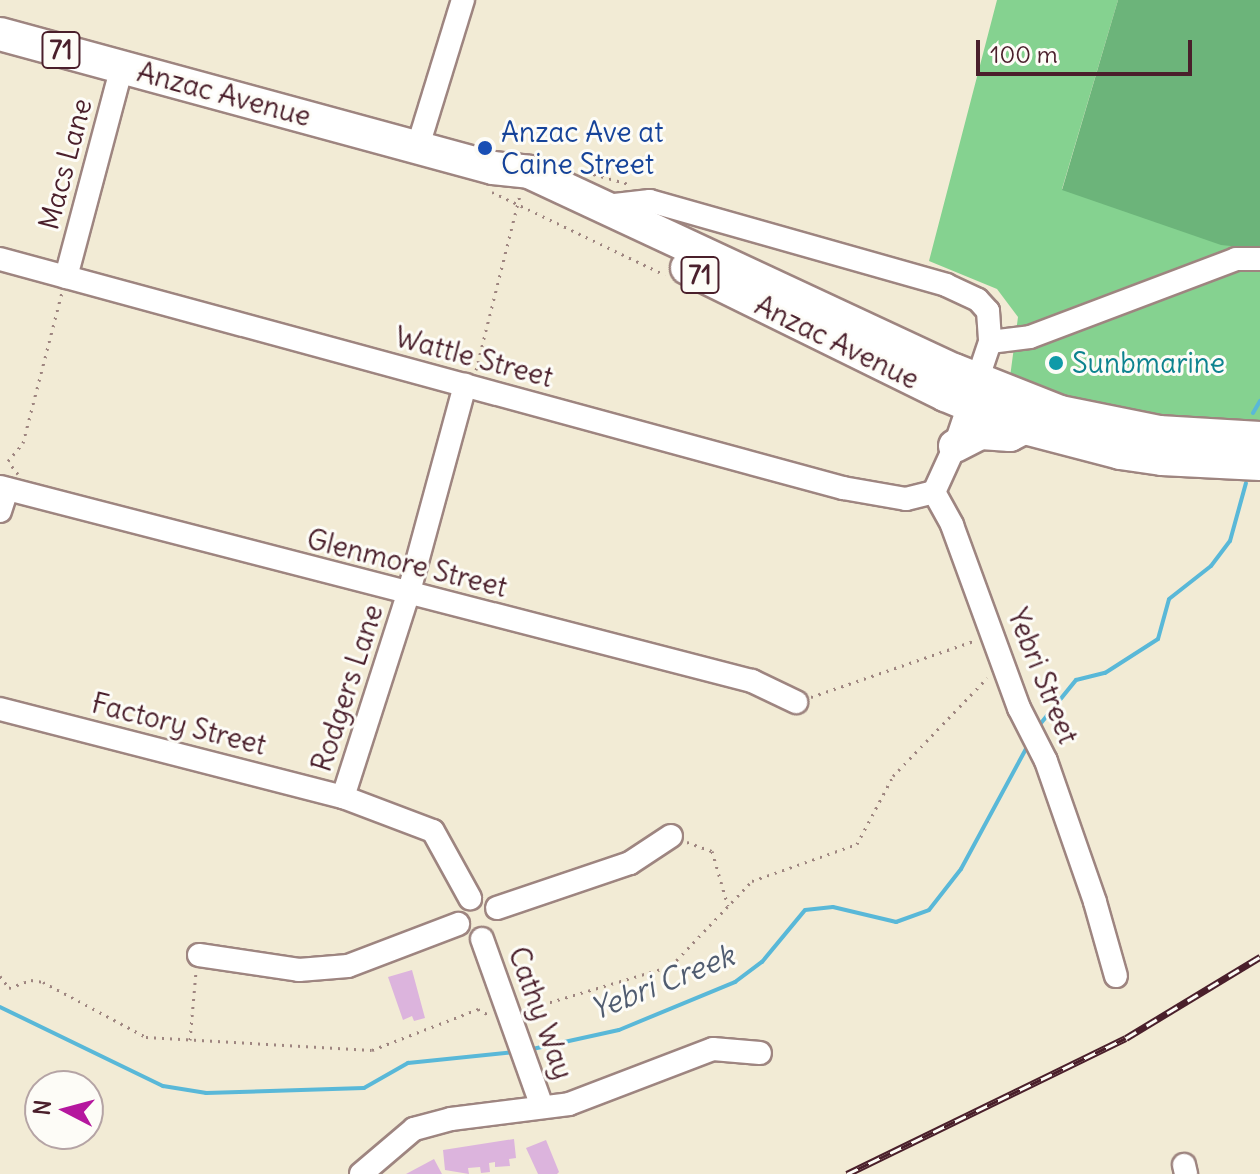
<!DOCTYPE html>
<style>
body{margin:0}
#map{position:relative;width:1260px;height:1174px;overflow:hidden;background:#f2ebd5;font-family:Delius,sans-serif}
div>[style]{position:absolute}
[style*='--x']{left:calc(var(--x)*1px);top:calc(var(--y)*1px);width:calc(var(--w)*1px);rotate:calc(var(--a)*1deg)}
.green>*{inset:0;background:#85d290}
.forest>*{inset:0;background:#6cb47a}
.stream>*{height:4px;margin:-2px;padding:0 2px;transform-origin:2px;border-radius:2px;background:#59b8d8}
.building>*{inset:0;background:#dcb4dd}
.path>*{height:3px;margin-top:-1.5px;transform-origin:0;background:repeating-linear-gradient(90deg,#9e8580 0 2px,transparent 0 8px)}
.roads{filter:drop-shadow(2px 0 #9e8580) drop-shadow(-2px 0 #9e8580) drop-shadow(0 2px #9e8580) drop-shadow(0 -2px #9e8580)}
.minor>*{height:22px;margin:-11px;padding:0 11px;transform-origin:11px;border-radius:11px;background:#fff}
.highway>*{height:32px;margin:-16px;padding:0 16px;transform-origin:16px;border-radius:16px;background:#fff}
.rail>*{height:7px;margin-top:-3.5px;transform-origin:0;background:repeating-linear-gradient(90deg,#fdfcf7 0 12px,#4a1f2b 0 24px);box-sizing:border-box;border-block:2px solid #4a1f2b}
.dots>*{width:22px;height:22px;translate:-50% -50%;box-sizing:border-box;border:4px solid #fdfcf7;border-radius:50%}
span{translate:-50% -50%;white-space:nowrap;text-align:center;line-height:1.15;-webkit-text-stroke:6px #fdfcf7;paint-order:stroke}
.shield-label span{padding:2px 6px;background:#fdfcf7;border:2px solid;border-radius:6px;-webkit-text-stroke-width:0}
.shield-label{font-size:26px;color:#4a1f2b;font-weight:700}
.street-label{font-size:28px;color:#4a1f2b}
.transit-label{font-size:28px;color:#164399}
.left{translate:0 -50%;text-align:left}
.culture-label{font-size:28px;color:#0d838f}
.water-label{font-size:30px;color:#505c70;font-style:italic}
.north{position:absolute;left:24px;top:1070px;width:80px;height:80px;box-sizing:border-box;background:#fdfcf7;border:2px solid #b5a4a5;border-radius:50%;rotate:276deg;font-size:22px;font-weight:700;line-height:32px;text-align:center;color:#4a1f2b}
.north::after{content:'';display:block;margin:auto;width:28px;height:36px;background:#b5179e;clip-path:polygon(50% 0,100% 100%,50% 72%,0 100%)}
.scale{position:absolute;left:976px;top:40px;width:216px;height:36px;box-sizing:border-box;border:4px solid #4a1f2b;border-top:0;padding-left:10px;font-size:24px;line-height:28px;white-space:nowrap;color:#4a1f2b;-webkit-text-stroke:6px #fdfcf7;paint-order:stroke}
</style>
<div id="map">
<div class="green">
<i style="clip-path:polygon(997px 0,1118px 0,1062px 189px,1260px 249px,1260px 425px,1161px 422px,1070px 400px,1010px 377px,1018px 317px,997px 289px,929px 261px)"></i>
</div>
<div class="forest">
<i style="clip-path:polygon(1118px 0,1260px 0,1260px 249px,1221px 245px,1062px 190px)"></i>
</div>
<div class="stream">
<i style="--x:1253;--y:413;--w:14;--a:-60"></i>
<i style="--x:1037;--y:728;--w:62;--a:-50.9"></i>
<i style="--x:1076;--y:680;--w:30;--a:-14"></i>
<i style="--x:1105;--y:673;--w:63;--a:-32.7"></i>
<i style="--x:1158;--y:639;--w:41;--a:-74.6"></i>
<i style="--x:1169;--y:599;--w:53;--a:-38.2"></i>
<i style="--x:1211;--y:566;--w:31;--a:-53"></i>
<i style="--x:1230;--y:541;--w:60;--a:-74.6"></i>
<i style="--x:0;--y:1007;--w:181;--a:25.9"></i>
<i style="--x:163;--y:1086;--w:44;--a:9.2"></i>
<i style="--x:206;--y:1093;--w:158;--a:-1.8"></i>
<i style="--x:364;--y:1088;--w:51;--a:-29.6"></i>
<i style="--x:408;--y:1063;--w:108;--a:-5.9"></i>
<i style="--x:528;--y:1050;--w:93;--a:-12.4"></i>
<i style="--x:619;--y:1030;--w:126;--a:-22.5"></i>
<i style="--x:735;--y:982;--w:34;--a:-37"></i>
<i style="--x:762;--y:962;--w:67;--a:-50.4"></i>
<i style="--x:805;--y:910;--w:28;--a:-6"></i>
<i style="--x:833;--y:907;--w:65;--a:13.4"></i>
<i style="--x:896;--y:922;--w:35;--a:-20"></i>
<i style="--x:929;--y:910;--w:52;--a:-52"></i>
<i style="--x:961;--y:869;--w:143;--a:-61.6"></i>
</div>
<div class="building">
<i style="clip-path:polygon(412px 970px,425px 1018px,414px 1021px,412px 1016px,403px 1020px,388px 977px)"></i>
<i style="clip-path:polygon(514px 1139px,516px 1158px,509px 1159px,510px 1166px,495px 1167px,495px 1162px,489px 1163px,490px 1172px,481px 1173px,480px 1167px,468px 1168px,469px 1174px,445px 1170px,443px 1150px)"></i>
<i style="clip-path:polygon(546px 1140px,559px 1172px,557px 1174px,538px 1174px,526px 1148px)"></i>
<i style="clip-path:polygon(434px 1159px,442px 1174px,406px 1174px)"></i>
</div>
<div class="path">
<i style="--x:586;--y:172;--w:45;--a:15.6"></i>
<i style="--x:492;--y:192;--w:192;--a:25.6"></i>
<i style="--x:476;--y:370;--w:180;--a:-75.9"></i>
<i style="--x:18;--y:474;--w:16;--a:-128"></i>
<i style="--x:8;--y:461;--w:23;--a:-50"></i>
<i style="--x:23;--y:443;--w:156;--a:-75.5"></i>
<i style="--x:811;--y:697;--w:172;--a:-19"></i>
<i style="--x:687;--y:842;--w:27;--a:20"></i>
<i style="--x:712;--y:851;--w:57;--a:73.8"></i>
<i style="--x:0;--y:976;--w:15;--a:53"></i>
<i style="--x:9;--y:988;--w:23;--a:-20"></i>
<i style="--x:31;--y:980;--w:12;--a:9"></i>
<i style="--x:43;--y:982;--w:117;--a:28.1"></i>
<i style="--x:146;--y:1037;--w:226;--a:3.3"></i>
<i style="--x:372;--y:1050;--w:114;--a:-21.1"></i>
<i style="--x:478;--y:1009;--w:13;--a:29"></i>
<i style="--x:527;--y:1009;--w:150;--a:-16.6"></i>
<i style="--x:671;--y:966;--w:117;--a:-46.4"></i>
<i style="--x:752;--y:881;--w:111;--a:-19.4"></i>
<i style="--x:857;--y:844;--w:77;--a:-62.1"></i>
<i style="--x:893;--y:776;--w:136;--a:-46.2"></i>
<i style="--x:190;--y:1040;--w:68;--a:-85"></i>
</div>
<div class="roads">
<div class="minor">
<i style="--x:418;--y:146;--w:153;--a:-72.9"></i>
<i style="--x:606;--y:206;--w:44;--a:-6.5"></i>
<i style="--x:650;--y:201;--w:308;--a:15.8"></i>
<i style="--x:946;--y:285;--w:35;--a:25"></i>
<i style="--x:978;--y:300;--w:15;--a:48"></i>
<i style="--x:988;--y:311;--w:31;--a:86"></i>
<i style="--x:990;--y:342;--w:110;--a:108.6"></i>
<i style="--x:955;--y:446;--w:51;--a:114.5"></i>
<i style="--x:0;--y:259;--w:874;--a:15.2"></i>
<i style="--x:843;--y:488;--w:64;--a:9.9"></i>
<i style="--x:906;--y:499;--w:29;--a:-14"></i>
<i style="--x:66;--y:277;--w:218;--a:-75.1"></i>
<i style="--x:990;--y:342;--w:40;--a:-7.1"></i>
<i style="--x:1030;--y:337;--w:220;--a:-20.7"></i>
<i style="--x:1236;--y:259;--w:24;--a:0"></i>
<i style="--x:0;--y:487;--w:777;--a:14.47"></i>
<i style="--x:752;--y:681;--w:49;--a:25.5"></i>
<i style="--x:934;--y:492;--w:38;--a:61"></i>
<i style="--x:952;--y:525;--w:195;--a:69.9"></i>
<i style="--x:1019;--y:708;--w:59;--a:63"></i>
<i style="--x:1046;--y:761;--w:149;--a:70.8"></i>
<i style="--x:1095;--y:902;--w:77;--a:74.2"></i>
<i style="--x:0;--y:511;--w:23;--a:-72"></i>
<i style="--x:0;--y:709;--w:354;--a:14.4"></i>
<i style="--x:343;--y:797;--w:96;--a:20.7"></i>
<i style="--x:433;--y:831;--w:77;--a:61.1"></i>
<i style="--x:343;--y:797;--w:212;--a:-72.2"></i>
<i style="--x:408;--y:595;--w:218;--a:-74.8"></i>
<i style="--x:497;--y:908;--w:140;--a:-18.7"></i>
<i style="--x:630;--y:863;--w:49;--a:-33.4"></i>
<i style="--x:482;--y:939;--w:178;--a:70.3"></i>
<i style="--x:199;--y:955;--w:101;--a:8.5"></i>
<i style="--x:299;--y:970;--w:49;--a:-4.7"></i>
<i style="--x:348;--y:966;--w:118;--a:-20.9"></i>
<i style="--x:1184;--y:1165;--w:9;--a:77"></i>
<i style="--x:361;--y:1174;--w:70;--a:-40.3"></i>
<i style="--x:414;--y:1129;--w:38;--a:-15"></i>
<i style="--x:451;--y:1119;--w:119;--a:-7.2"></i>
<i style="--x:569;--y:1104;--w:154;--a:-20.9"></i>
<i style="--x:713;--y:1049;--w:47;--a:4.9"></i>
</div>
<div class="highway">
<i style="--x:0;--y:34;--w:511;--a:15.21"></i>
<i style="--x:493;--y:168;--w:36;--a:6"></i>
<i style="--x:529;--y:172;--w:469;--a:25"></i>
<i style="--x:954;--y:370;--w:114;--a:21.6"></i>
<i style="--x:1060;--y:412;--w:101;--a:11.4"></i>
<i style="--x:1159;--y:432;--w:101;--a:3.4"></i>
<i style="--x:687;--y:268;--w:288;--a:26.2"></i>
<i style="--x:945;--y:395;--w:87;--a:22.4"></i>
<i style="--x:1025;--y:428;--w:98;--a:14.7"></i>
<i style="--x:1120;--y:453;--w:42;--a:8.1"></i>
<i style="--x:1162;--y:459;--w:98;--a:2.9"></i>
<i style="--x:955;--y:446;--w:29;--a:-27"></i>
<i style="--x:981;--y:433;--w:29;--a:4"></i>
<i style="--x:1010;--y:435;--w:13;--a:-27"></i>
</div>
</div>
<div class="rail">
<i style="--x:847;--y:1174;--w:310;--a:-26"></i>
<i style="--x:1126;--y:1038;--w:157;--a:-31.2"></i>
</div>
<div class="dots">
<i style="left:485px;top:148px;background:#1a4fb4"></i>
<i style="left:1056px;top:363px;background:#0f9aa8"></i>
</div>
<div class="shield-label">
<span style="left:61px;top:50px">71</span>
<span style="left:700px;top:275px">71</span>
</div>
<div class="street-label">
<span style="left:224px;top:94px;rotate:15deg">Anzac Avenue</span>
<span style="left:65px;top:164px;rotate:-75deg">Macs Lane</span>
<span style="left:837px;top:342px;rotate:26deg">Anzac Avenue</span>
<span style="left:474px;top:357px;rotate:15deg">Wattle Street</span>
<span style="left:407px;top:563px;rotate:14deg">Glenmore Street</span>
<span style="left:1043px;top:676px;rotate:68deg">Yebri Street</span>
<span style="left:347px;top:688px;rotate:-72deg">Rodgers Lane</span>
<span style="left:179px;top:724px;rotate:14deg">Factory Street</span>
<span style="left:541px;top:1013px;rotate:70deg">Cathy Way</span>
</div>
<div class="transit-label">
<span class="left" style="left:501px;top:148px">Anzac Ave at<br>Caine Street</span>
</div>
<div class="culture-label">
<span class="left" style="left:1072px;top:363px">Sunbmarine</span>
</div>
<div class="water-label">
<span style="left:662px;top:982px;rotate:-22deg">Yebri Creek</span>
</div>
<div class="north">N</div>
<div class="scale">100 m</div>
</div>
